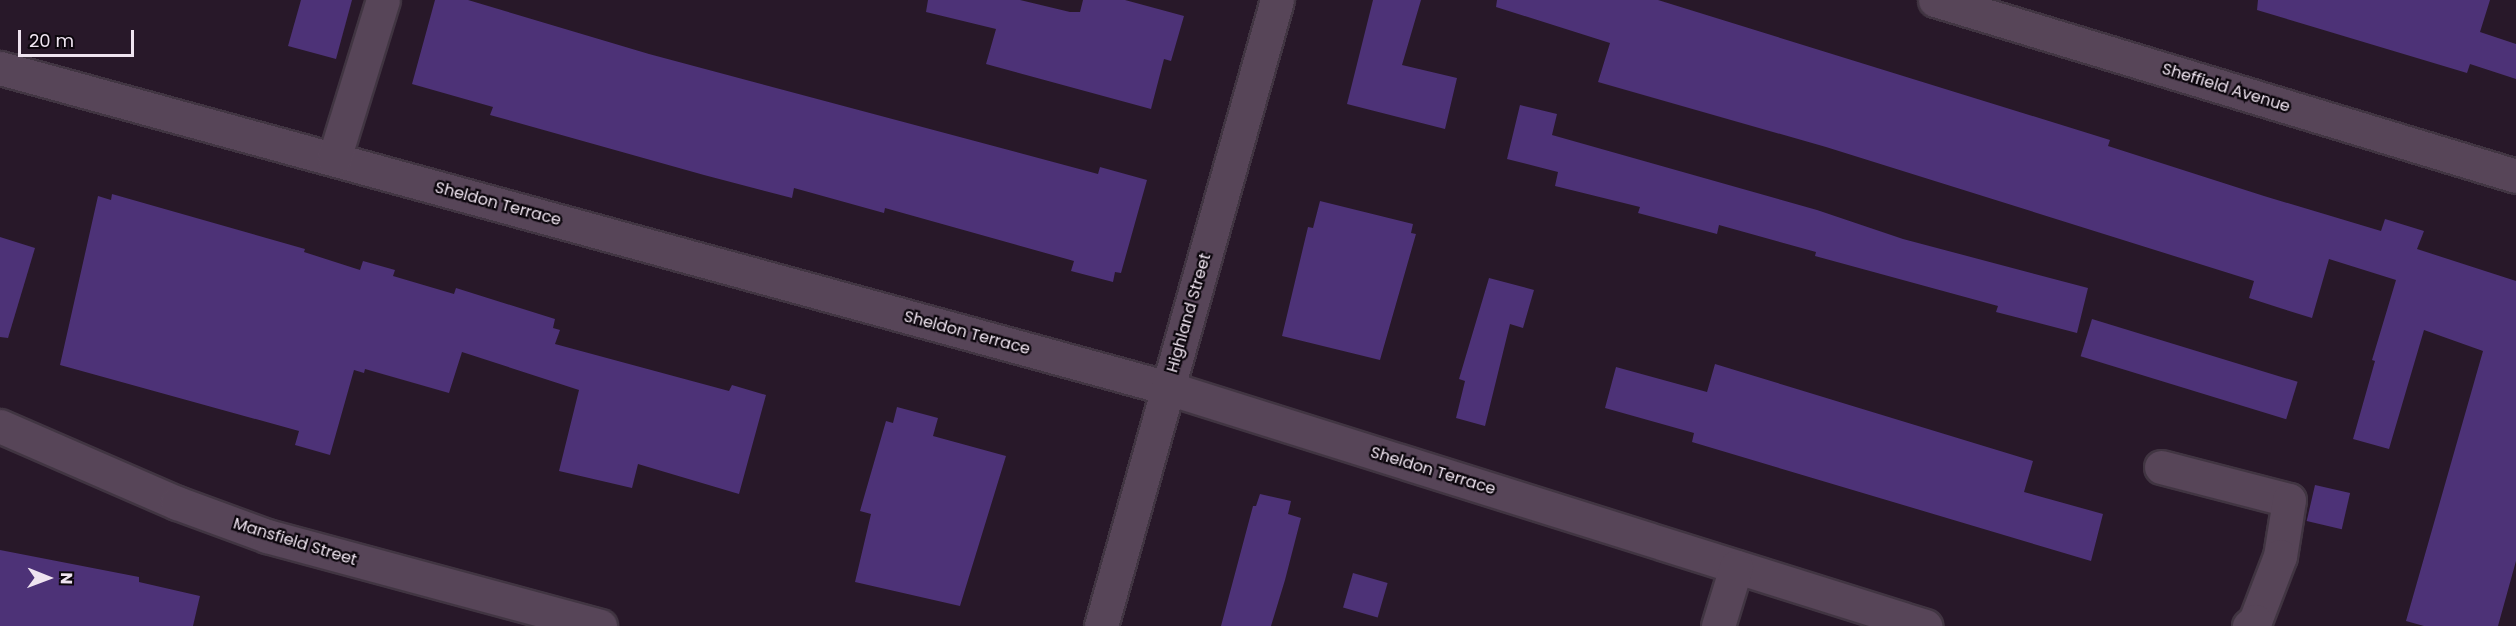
<!DOCTYPE html>
<style>
body{margin:0}
#map{position:relative;width:2516px;height:626px;overflow:hidden;background:#281829;font-family:Poppins,sans-serif}
div>[style]{position:absolute}
[style*='--x']{left:calc(var(--x)*1px);top:calc(var(--y)*1px);width:calc(var(--w)*1px);rotate:calc(var(--a)*1deg)}
.building>*{inset:0;background:#4d3277;transform-origin:0 0}
.roads{filter:drop-shadow(2px 0 #413542) drop-shadow(-2px 0 #413542) drop-shadow(0 2px #413542) drop-shadow(0 -2px #413542)}
.minor>*{height:33px;margin:-16.5px;padding:0 16.5px;transform-origin:16.5px;border-radius:16.5px;background:#574558}
span{translate:-50% -50%;white-space:nowrap;text-align:center;line-height:1.15;-webkit-text-stroke:4.5px #0c060d;paint-order:stroke}
.street-label{font-size:16px;color:#efe4f0}
.north{position:absolute;left:18px;top:548px;width:60px;height:60px;-webkit-text-stroke:4px #0c060d;paint-order:stroke;rotate:91deg;font-size:16px;font-weight:700;line-height:24px;text-align:center;color:#efe4f0}
.north::after{content:'';display:block;margin:auto;width:21px;height:27px;background:#efe4f0;clip-path:polygon(50% 0,100% 100%,50% 72%,0 100%)}
.scale{position:absolute;left:18px;top:30px;width:116px;height:27px;box-sizing:border-box;border:3px solid #efe4f0;border-top:0;padding-left:8px;font-size:18px;line-height:21px;white-space:nowrap;color:#efe4f0;-webkit-text-stroke:4px #0c060d;paint-order:stroke}
</style>
<div id="map">
<div class="building">
<i style="clip-path:polygon(301px 0,352px 0,336px 59px,288px 46px)"></i>
<i style="clip-path:polygon(435px 0,468px 0,649px 54px,1098px 174px,1100px 167px,1147px 180px,1121px 273px,1115px 272px,1113px 282px,1071px 271px,1074px 261px,885px 208px,884px 213px,794px 188px,792px 198px,704px 175px,490px 115px,493px 107px,412px 84px)"></i>
<i style="clip-path:polygon(928px 0,1020px 0,1070px 12px,1080px 12px,1083px 0,1125px 0,1184px 16px,1171px 61px,1164px 59px,1151px 109px,986px 64px,996px 29px,926px 12px)"></i>
<i style="clip-path:polygon(1373px 0,1421px 0,1402px 65px,1457px 78px,1445px 129px,1347px 104px)"></i>
<i style="clip-path:polygon(1497px 0,1658px 0,2110px 140px,2108px 146px,2264px 196px,2381px 231px,2385px 219px,2424px 231px,2417px 249px,2516px 281px,2516px 561px,2498px 626px,2424px 626px,2406px 621px,2483px 351px,2424px 330px,2389px 449px,2353px 439px,2375px 361px,2372px 360px,2396px 280px,2329px 259px,2312px 318px,2280px 308px,2249px 298px,2254px 281px,1826px 147px,1598px 82px,1610px 43px,1496px 7px)"></i>
<i style="clip-path:polygon(2258px 0,2490px 0,2480px 32px,2516px 44px,2516px 79px,2470px 64px,2467px 73px,2257px 10px)"></i>
<i style="clip-path:polygon(1520px 105px,1557px 114px,1552px 135px,1817px 210px,1903px 239px,2088px 288px,2077px 333px,1996px 312px,1998px 306px,1815px 256px,1816px 252px,1719px 225px,1717px 234px,1638px 213px,1640px 207px,1555px 186px,1558px 172px,1507px 159px)"></i>
<i style="clip-path:polygon(112px 194px,305px 249px,304px 252px,360px 270px,363px 261px,395px 270px,393px 276px,454px 294px,456px 288px,555px 319px,553px 328px,560px 330px,555px 344px,729px 391px,732px 385px,766px 395px,739px 494px,638px 464px,632px 488px,559px 471px,579px 390px,462px 352px,449px 393px,365px 369px,364px 373px,354px 370px,330px 455px,295px 445px,299px 431px,60px 365px,98px 196px,111px 200px)"></i>
<i style="clip-path:polygon(1320px 201px,1413px 224px,1411px 233px,1416px 234px,1380px 360px,1282px 336px,1308px 227px,1313px 228px)"></i>
<i style="clip-path:polygon(0 237px,35px 248px,8px 338px,0 337px)"></i>
<i style="clip-path:polygon(1489px 278px,1534px 290px,1523px 328px,1510px 324px,1485px 426px,1456px 418px,1465px 381px,1459px 379px)"></i>
<i style="left:2092px;top:319px;width:215px;height:39px;rotate:17deg"></i>
<i style="clip-path:polygon(1715px 364px,2033px 461px,2024px 492px,2103px 514px,2091px 561px,1692px 442px,1694px 433px,1605px 408px,1616px 367px,1707px 392px)"></i>
<i style="clip-path:polygon(897px 407px,938px 418px,933px 436px,1006px 456px,960px 606px,855px 582px,871px 514px,860px 511px,886px 421px,893px 423px)"></i>
<i style="left:2315px;top:485px;width:36px;height:37px;rotate:13deg"></i>
<i style="clip-path:polygon(1260px 494px,1291px 501px,1288px 514px,1301px 518px,1285px 580px,1271px 626px,1221px 626px,1253px 506px,1256px 506px)"></i>
<i style="clip-path:polygon(0 550px,139px 577px,139px 582px,200px 596px,193px 626px,0 626px)"></i>
<i style="left:1353px;top:573px;width:36px;height:36px;rotate:16deg"></i>
</div>
<div class="roads">
<div class="minor">
<i style="--x:1935;--y:0;--w:607;--a:16.85"></i>
<i style="--x:0;--y:68;--w:1211;--a:15.32"></i>
<i style="--x:1168;--y:388;--w:794;--a:17.45"></i>
<i style="--x:334;--y:159;--w:166;--a:-72.9"></i>
<i style="--x:0;--y:426;--w:193;--a:23.5"></i>
<i style="--x:177;--y:503;--w:96;--a:20.1"></i>
<i style="--x:267;--y:536;--w:345;--a:15.1"></i>
<i style="--x:2161;--y:467;--w:132;--a:14.5"></i>
<i style="--x:2289;--y:500;--w:57;--a:99.1"></i>
<i style="--x:2280;--y:556;--w:70;--a:111"></i>
<i style="--x:2255;--y:621;--w:8;--a:140"></i>
<i style="--x:1101;--y:626;--w:650;--a:-74.3"></i>
<i style="--x:1718;--y:626;--w:62;--a:-73"></i>
</div>
</div>
<div class="street-label">
<span style="left:2226px;top:88px;rotate:17deg">Sheffield Avenue</span>
<span style="left:498px;top:204px;rotate:15deg">Sheldon Terrace</span>
<span style="left:1189px;top:313px;rotate:-74deg">Highland Street</span>
<span style="left:967px;top:333px;rotate:15deg">Sheldon Terrace</span>
<span style="left:1433px;top:471px;rotate:17deg">Sheldon Terrace</span>
<span style="left:295px;top:542px;rotate:17deg">Mansfield Street</span>
</div>
<div class="north">N</div>
<div class="scale">20 m</div>
</div>
